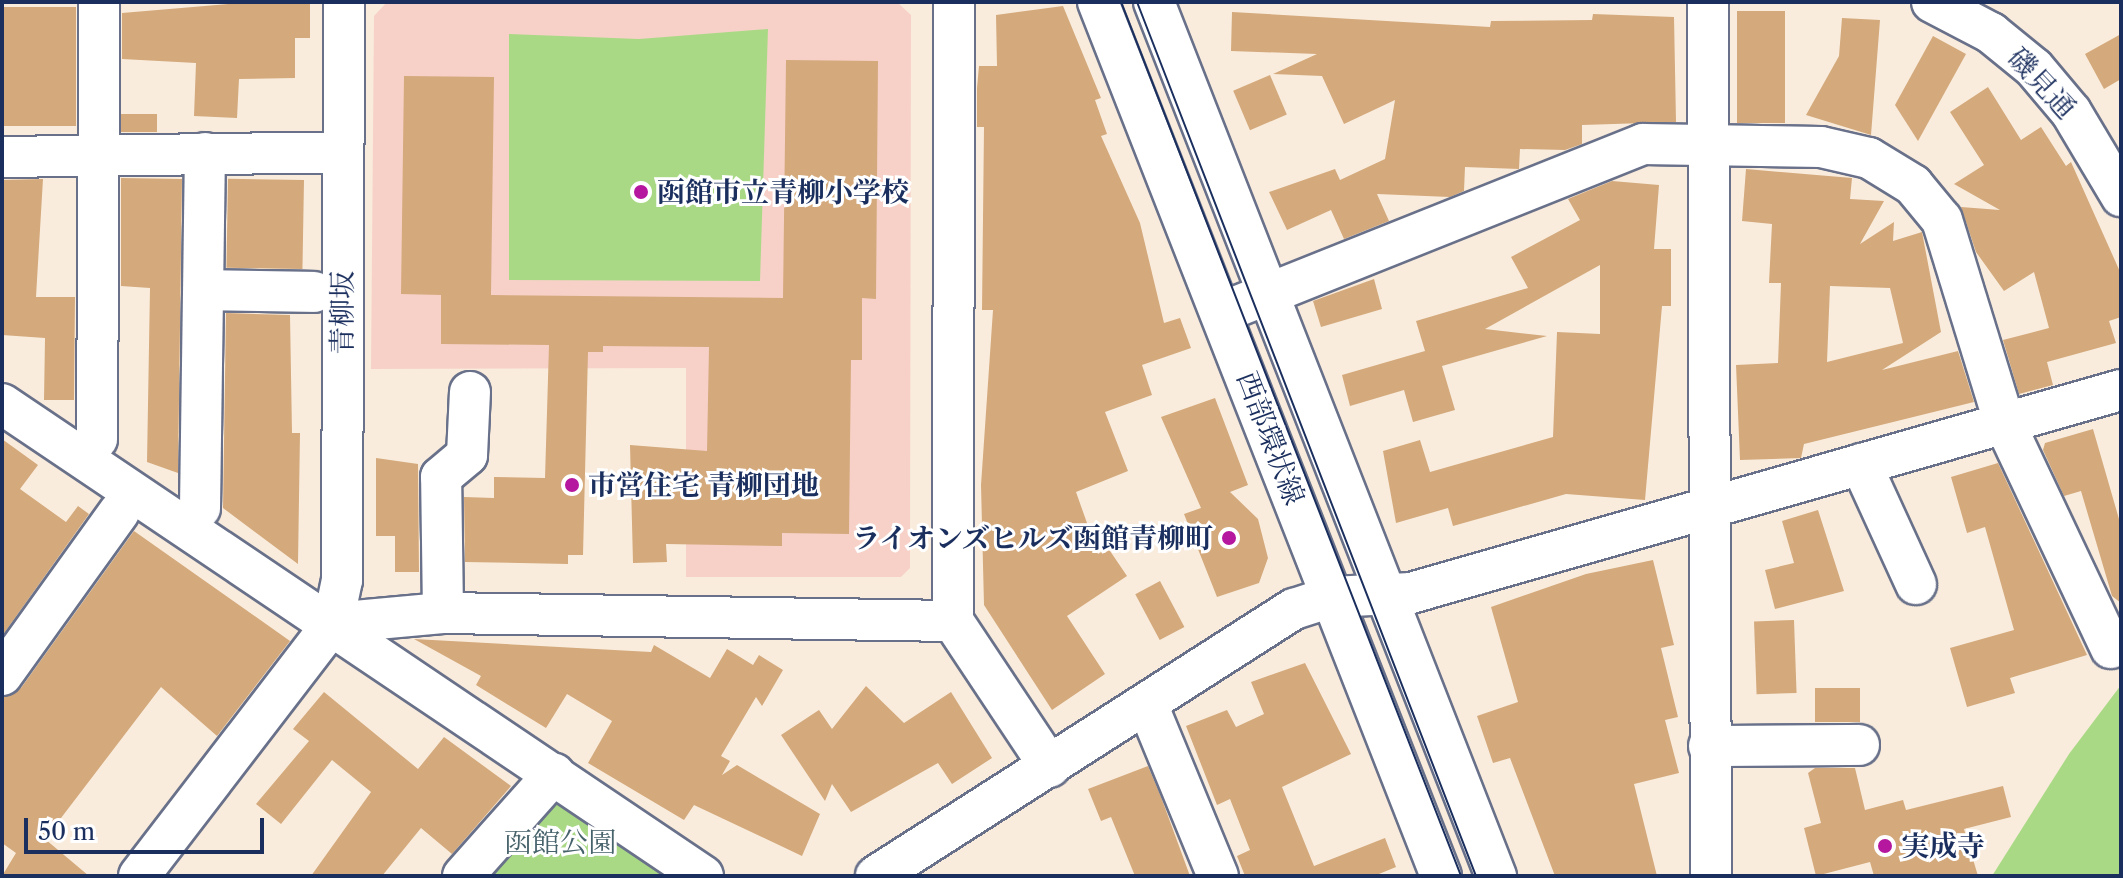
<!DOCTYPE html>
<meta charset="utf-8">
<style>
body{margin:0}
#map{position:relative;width:2123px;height:878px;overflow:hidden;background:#f9ecdc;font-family:"Libre Caslon Text","Noto Serif JP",serif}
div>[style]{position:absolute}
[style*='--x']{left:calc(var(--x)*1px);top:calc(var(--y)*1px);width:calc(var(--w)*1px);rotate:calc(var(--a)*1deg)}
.built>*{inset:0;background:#f7d1c8}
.green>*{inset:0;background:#aad986}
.building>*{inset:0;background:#d4a97c;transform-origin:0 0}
.roads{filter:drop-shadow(2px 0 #69718a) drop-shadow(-2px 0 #69718a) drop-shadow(0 2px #69718a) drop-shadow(0 -2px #69718a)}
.minor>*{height:40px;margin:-20px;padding:0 20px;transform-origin:20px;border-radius:20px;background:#fff}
.tram>*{height:2px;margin:-1px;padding:0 1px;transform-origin:1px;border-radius:1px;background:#1b2f5e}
.dots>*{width:22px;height:22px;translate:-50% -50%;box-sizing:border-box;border:4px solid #fff;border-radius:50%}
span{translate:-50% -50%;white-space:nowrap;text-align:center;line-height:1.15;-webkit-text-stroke:6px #fff;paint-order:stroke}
.street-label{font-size:28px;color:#1b2f5e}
.poi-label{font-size:28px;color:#1b2f5e;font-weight:700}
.left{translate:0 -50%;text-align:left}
.right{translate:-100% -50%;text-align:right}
.park-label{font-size:28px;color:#46626a}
.frame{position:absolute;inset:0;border:4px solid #1b2f5e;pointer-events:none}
.scale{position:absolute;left:24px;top:818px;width:240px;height:36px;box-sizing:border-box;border:4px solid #1b2f5e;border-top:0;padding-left:10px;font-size:24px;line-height:28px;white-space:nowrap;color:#1b2f5e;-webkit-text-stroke:6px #fff;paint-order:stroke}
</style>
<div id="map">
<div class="built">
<i style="clip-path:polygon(387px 2px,898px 3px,911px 15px,910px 568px,901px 577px,686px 577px,686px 368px,371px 369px,374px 16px)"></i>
</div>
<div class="green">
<i style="clip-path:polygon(768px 29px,760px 281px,509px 280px,509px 34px,639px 39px)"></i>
<i style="clip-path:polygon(2121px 685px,2121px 876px,1992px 876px,2069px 754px)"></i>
<i style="clip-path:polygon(553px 797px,665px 876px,489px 876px)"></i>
</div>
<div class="building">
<i style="clip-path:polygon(252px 2px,310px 3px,310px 38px,295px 38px,295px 78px,239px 79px,237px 118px,194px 116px,196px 63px,122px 59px,122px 13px)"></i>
<i style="clip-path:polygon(1063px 6px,1101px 98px,1095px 100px,1107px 134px,1101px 136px,1140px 223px,1164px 323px,1180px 318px,1191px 348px,1142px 365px,1152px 395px,1105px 412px,1128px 471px,1076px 492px,1098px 554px,1108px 548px,1127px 576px,1067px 616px,1105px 674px,1052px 710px,984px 605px,981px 485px,993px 310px,982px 310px,984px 127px,977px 127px,977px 88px,979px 66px,997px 66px,996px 15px)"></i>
<i style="left:76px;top:7px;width:119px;height:74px;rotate:90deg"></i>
<i style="left:1737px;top:11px;width:48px;height:112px"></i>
<i style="clip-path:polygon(1232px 12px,1490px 27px,1491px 21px,1592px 20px,1593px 14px,1674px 17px,1676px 122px,1582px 125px,1582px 144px,1565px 150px,1520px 149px,1519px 169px,1465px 167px,1464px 191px,1450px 197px,1377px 194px,1389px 221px,1344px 239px,1331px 210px,1287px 230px,1269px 192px,1335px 169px,1340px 180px,1385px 159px,1395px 100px,1344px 124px,1322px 76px,1273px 74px,1317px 54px,1231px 51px)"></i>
<i style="clip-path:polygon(1842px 18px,1880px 20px,1871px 135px,1806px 115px,1839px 56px)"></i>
<i style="clip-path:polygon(2121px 34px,2121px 79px,2104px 89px,2085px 54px)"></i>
<i style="clip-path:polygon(1933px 36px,1966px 54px,1918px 141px,1895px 105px)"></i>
<i style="clip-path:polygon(786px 60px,878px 61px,876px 299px,862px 298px,862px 360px,851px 360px,849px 534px,782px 533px,782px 546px,666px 544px,667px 562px,633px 563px,630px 445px,707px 451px,709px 347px,603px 346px,603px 352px,588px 352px,583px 555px,568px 555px,568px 564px,465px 562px,464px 497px,494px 498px,494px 477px,545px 478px,549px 345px,441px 344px,441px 295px,401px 294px,404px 76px,494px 77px,491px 295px,783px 298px)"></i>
<i style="left:1270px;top:75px;width:43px;height:40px;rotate:67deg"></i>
<i style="clip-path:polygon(1988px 87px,2021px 140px,2041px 127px,2066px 166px,2071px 162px,2121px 274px,2121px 317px,2109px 321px,2116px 343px,2047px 362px,2053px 385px,2019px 394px,2003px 340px,2049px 328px,2034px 272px,2004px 291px,1976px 252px,1961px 207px,2000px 210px,1954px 184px,1984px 165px,1950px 112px)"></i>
<i style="left:121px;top:114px;width:36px;height:18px"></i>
<i style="clip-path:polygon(evenodd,1746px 169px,1852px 178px,1850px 199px,1884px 201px,1860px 244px,1894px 222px,1893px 241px,1922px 232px,1941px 332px,1882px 370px,1958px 351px,1974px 402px,1804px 444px,1801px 458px,1740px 460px,1736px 365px,1778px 363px,1781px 283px,1769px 283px,1772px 224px,1742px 221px,1746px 169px,1830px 286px,1890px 288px,1903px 343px,1827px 362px,1830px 286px)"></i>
<i style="clip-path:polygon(121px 178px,182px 179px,178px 473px,147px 462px,150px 288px,121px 286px)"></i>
<i style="clip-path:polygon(43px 179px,36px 297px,75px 297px,74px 400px,44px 400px,45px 338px,2px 335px,2px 180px)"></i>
<i style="left:304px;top:180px;width:89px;height:76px;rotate:91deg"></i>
<i style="clip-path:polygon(1612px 181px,1659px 185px,1654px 249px,1671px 249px,1671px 306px,1662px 306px,1645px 500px,1566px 494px,1453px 526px,1448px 508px,1396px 523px,1383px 451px,1420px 440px,1430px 472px,1553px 437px,1557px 332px,1600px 334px,1600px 265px,1485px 329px,1547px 336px,1442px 366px,1455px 410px,1413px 422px,1404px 390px,1350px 406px,1342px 375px,1425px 351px,1416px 321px,1528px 288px,1511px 257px,1580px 220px,1568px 199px)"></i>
<i style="clip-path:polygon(1374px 279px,1382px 309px,1321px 327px,1313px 301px)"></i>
<i style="clip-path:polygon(226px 313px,290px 315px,292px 433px,300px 433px,298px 564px,223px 508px)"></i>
<i style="clip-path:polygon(1215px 398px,1248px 485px,1230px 492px,1258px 519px,1268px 558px,1259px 583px,1217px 597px,1184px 514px,1201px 508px,1161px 417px)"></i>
<i style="clip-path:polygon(2093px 429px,2121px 526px,2121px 603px,2112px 596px,2081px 491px,2064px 496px,2043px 450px,2045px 443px)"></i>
<i style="clip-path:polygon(2px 439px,38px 465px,20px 489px,66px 522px,78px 506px,89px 514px,2px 636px)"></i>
<i style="clip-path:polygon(376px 458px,418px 464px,419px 572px,395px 572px,395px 536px,376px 536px)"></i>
<i style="clip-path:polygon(1998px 463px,2087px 655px,2010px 678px,2015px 693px,1967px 707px,1950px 648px,2014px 630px,1985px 527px,1967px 533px,1951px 477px)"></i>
<i style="clip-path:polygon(1818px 510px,1844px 591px,1775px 609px,1765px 570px,1794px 563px,1782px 521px)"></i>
<i style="clip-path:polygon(134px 531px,290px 641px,217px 736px,161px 687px,45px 839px,89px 876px,2px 876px,16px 853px,2px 843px,2px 698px,21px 688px)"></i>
<i style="clip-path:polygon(1653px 560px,1674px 645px,1661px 648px,1678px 717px,1665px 720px,1679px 773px,1634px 784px,1657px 876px,1555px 876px,1510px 758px,1493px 763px,1477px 716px,1518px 702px,1491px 607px,1586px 574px)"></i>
<i style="left:1160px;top:581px;width:52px;height:28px;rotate:62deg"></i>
<i style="left:1794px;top:620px;width:73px;height:40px;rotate:88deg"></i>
<i style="clip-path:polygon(414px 639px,651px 652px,654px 645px,710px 678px,727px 649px,753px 665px,759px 655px,783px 670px,762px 706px,756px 697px,721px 756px,730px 761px,722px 775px,737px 765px,820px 814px,802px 856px,694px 805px,684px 820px,588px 763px,612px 721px,567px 694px,546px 728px,476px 685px,481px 676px)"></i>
<i style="clip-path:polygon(1305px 663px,1351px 754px,1282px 787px,1314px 866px,1385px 838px,1396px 867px,1374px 876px,1245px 876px,1237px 856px,1250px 850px,1230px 799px,1217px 805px,1186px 726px,1227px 710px,1236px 727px,1264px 714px,1251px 682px)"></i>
<i style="clip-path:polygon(866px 686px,904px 723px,951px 692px,992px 758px,952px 784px,938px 763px,851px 812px,832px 784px,825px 801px,781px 735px,819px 710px,832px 729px)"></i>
<i style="left:1815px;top:688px;width:45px;height:34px"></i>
<i style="clip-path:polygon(324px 692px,418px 769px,444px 737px,511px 786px,452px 854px,421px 828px,382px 876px,311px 876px,371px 792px,332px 760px,281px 824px,256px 804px,309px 741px,293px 729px)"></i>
<i style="clip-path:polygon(1148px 766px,1161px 797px,1190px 876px,1135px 876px,1111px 817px,1101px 821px,1088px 789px)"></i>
<i style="clip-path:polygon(1815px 768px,1855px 768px,1865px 810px,1903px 800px,1906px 810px,2003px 786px,2011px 817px,1964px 829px,1978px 876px,1874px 876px,1870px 862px,1816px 876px,1804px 828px,1821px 823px,1808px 773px)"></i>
</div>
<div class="roads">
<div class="minor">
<i style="--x:954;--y:2;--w:619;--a:90.09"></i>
<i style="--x:953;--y:621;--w:175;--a:56.4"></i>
<i style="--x:1098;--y:2;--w:939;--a:68.57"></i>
<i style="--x:1154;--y:2;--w:939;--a:68.63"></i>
<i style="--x:1708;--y:2;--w:874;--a:89.8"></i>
<i style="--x:1932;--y:2;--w:67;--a:27.7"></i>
<i style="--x:1991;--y:33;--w:55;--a:39.1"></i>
<i style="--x:2034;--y:68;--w:57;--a:49.9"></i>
<i style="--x:2071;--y:112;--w:98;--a:59.2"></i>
<i style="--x:2;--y:157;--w:341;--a:-0.8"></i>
<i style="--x:204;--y:290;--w:110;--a:1"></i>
<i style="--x:1223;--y:312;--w:452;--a:-21.8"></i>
<i style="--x:1643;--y:144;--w:178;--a:1"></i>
<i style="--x:1821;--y:147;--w:49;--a:12.9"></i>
<i style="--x:1869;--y:158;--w:52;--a:31.5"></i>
<i style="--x:1913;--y:185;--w:45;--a:50.4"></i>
<i style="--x:1942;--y:220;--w:211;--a:72.9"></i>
<i style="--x:2004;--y:422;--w:250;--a:64.7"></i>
<i style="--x:2;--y:404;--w:845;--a:33.95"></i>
<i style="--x:97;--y:439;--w:437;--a:-89.7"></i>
<i style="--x:1861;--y:464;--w:132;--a:65.4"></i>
<i style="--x:200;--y:508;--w:355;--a:-89.2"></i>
<i style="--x:443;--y:613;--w:136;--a:-90.8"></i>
<i style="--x:441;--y:477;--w:34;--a:-40"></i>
<i style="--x:467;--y:455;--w:63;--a:-87.3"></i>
<i style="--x:333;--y:623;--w:110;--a:-5.2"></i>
<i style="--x:443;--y:613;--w:510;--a:0.9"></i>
<i style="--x:2;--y:675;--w:201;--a:-54.3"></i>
<i style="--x:1147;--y:704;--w:186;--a:67.6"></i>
<i style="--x:1709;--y:746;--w:150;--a:-0.4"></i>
<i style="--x:139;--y:876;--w:319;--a:-52.5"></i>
<i style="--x:333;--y:623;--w:44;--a:-78.2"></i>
<i style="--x:342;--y:580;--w:578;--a:-89.8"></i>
<i style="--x:463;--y:876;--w:137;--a:-48.3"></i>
<i style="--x:876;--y:876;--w:496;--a:-32.6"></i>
<i style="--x:1294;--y:609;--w:40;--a:-18"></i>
<i style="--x:1332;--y:597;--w:79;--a:-2.9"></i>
<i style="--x:1411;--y:593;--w:738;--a:-15.96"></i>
</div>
</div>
<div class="tram">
<i style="--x:1121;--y:2;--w:938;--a:68.74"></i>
<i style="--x:1137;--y:2;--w:937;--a:68.8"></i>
</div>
<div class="dots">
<i style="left:641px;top:192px;background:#b5179e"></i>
<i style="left:572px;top:485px;background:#b5179e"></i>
<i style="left:1229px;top:538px;background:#b5179e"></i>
<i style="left:1885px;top:846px;background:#b5179e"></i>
</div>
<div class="street-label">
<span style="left:2042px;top:83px;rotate:47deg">磯見通</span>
<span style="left:342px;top:313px;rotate:-90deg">青柳坂</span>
<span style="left:1271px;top:438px;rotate:69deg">西部環状線</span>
</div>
<div class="poi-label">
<span class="left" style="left:657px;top:192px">函館市立青柳小学校</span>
<span class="left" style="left:588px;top:485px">市営住宅 青柳団地</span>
<span class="right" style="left:1213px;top:538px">ライオンズヒルズ函館青柳町</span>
<span class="left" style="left:1901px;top:846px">実成寺</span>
</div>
<div class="park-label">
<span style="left:560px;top:842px">函館公園</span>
</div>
<div class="frame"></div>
<div class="scale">50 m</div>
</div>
